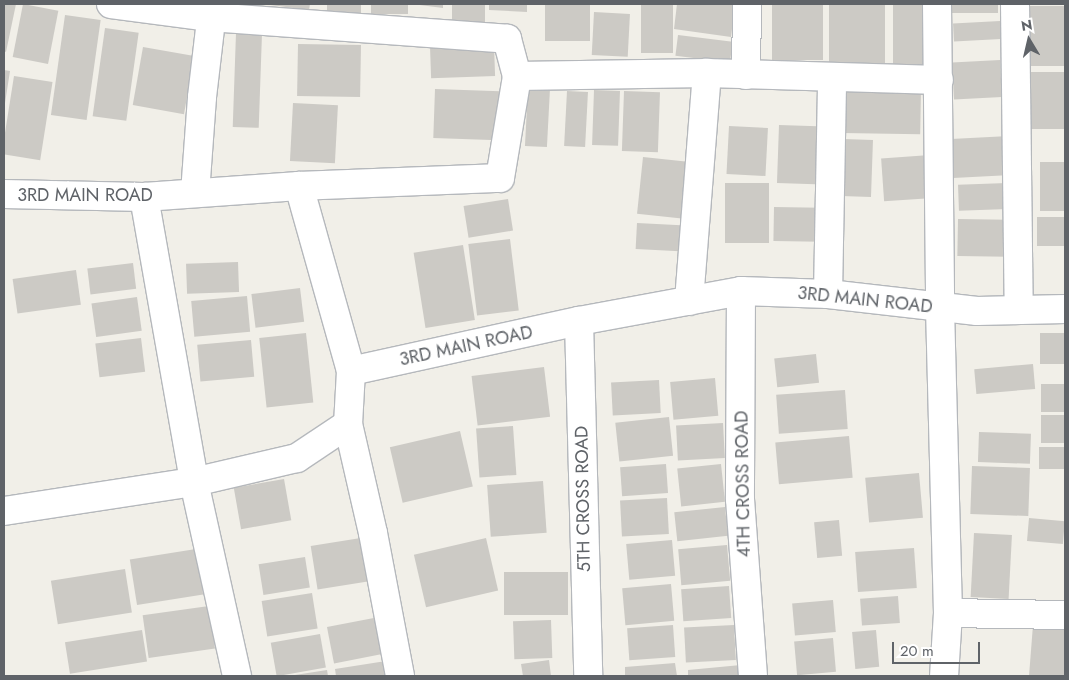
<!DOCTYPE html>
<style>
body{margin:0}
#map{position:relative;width:1069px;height:680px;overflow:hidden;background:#f1efe8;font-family:Jost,sans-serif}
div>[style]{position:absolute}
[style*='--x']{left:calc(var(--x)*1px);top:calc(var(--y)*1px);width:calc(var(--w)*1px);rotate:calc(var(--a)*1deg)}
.building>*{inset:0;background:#cccac5;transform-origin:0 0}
.roads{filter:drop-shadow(1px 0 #b5b8bc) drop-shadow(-1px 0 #b5b8bc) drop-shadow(0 1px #b5b8bc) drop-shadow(0 -1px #b5b8bc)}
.minor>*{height:28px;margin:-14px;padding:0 14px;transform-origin:14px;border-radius:14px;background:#fff}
span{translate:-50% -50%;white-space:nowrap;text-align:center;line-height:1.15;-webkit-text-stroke:4px #fff;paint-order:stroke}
.street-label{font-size:18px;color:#5f6368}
.frame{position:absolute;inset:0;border:5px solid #5f6368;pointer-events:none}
.north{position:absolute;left:1004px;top:15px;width:50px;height:50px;-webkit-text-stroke:4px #fff;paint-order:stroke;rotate:351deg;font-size:14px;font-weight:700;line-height:20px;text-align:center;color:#5f6368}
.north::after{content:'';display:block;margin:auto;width:18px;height:22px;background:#5f6368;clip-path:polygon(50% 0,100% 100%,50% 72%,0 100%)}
.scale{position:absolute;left:892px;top:642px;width:88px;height:22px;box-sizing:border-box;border:2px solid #5f6368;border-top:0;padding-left:6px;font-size:15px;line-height:18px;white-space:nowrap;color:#5f6368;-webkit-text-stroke:4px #fff;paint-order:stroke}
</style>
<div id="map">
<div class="building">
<i style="clip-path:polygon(4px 4px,16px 4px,6px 52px,4px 51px)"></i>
<i style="left:23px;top:4px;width:36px;height:54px;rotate:11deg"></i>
<i style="clip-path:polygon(263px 4px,310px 4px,309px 10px)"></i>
<i style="left:327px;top:4px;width:34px;height:9px"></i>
<i style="left:371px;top:4px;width:37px;height:10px"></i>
<i style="clip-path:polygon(412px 4px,443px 4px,443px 8px)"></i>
<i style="left:452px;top:4px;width:33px;height:19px"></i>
<i style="clip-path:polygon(489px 4px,527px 4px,527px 12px,489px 10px)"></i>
<i style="left:545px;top:4px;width:45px;height:37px"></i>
<i style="left:641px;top:4px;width:32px;height:49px"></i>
<i style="clip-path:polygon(677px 4px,735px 4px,731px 37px,674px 29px)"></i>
<i style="left:772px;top:4px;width:51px;height:56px"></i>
<i style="left:829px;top:4px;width:56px;height:66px"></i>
<i style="left:893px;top:4px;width:31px;height:63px"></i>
<i style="left:952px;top:4px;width:46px;height:9px"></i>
<i style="left:1065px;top:6px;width:60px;height:35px;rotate:90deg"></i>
<i style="left:594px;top:12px;width:36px;height:43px;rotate:3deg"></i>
<i style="left:65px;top:15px;width:36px;height:101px;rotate:8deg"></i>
<i style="left:1000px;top:21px;width:18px;height:47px;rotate:87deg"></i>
<i style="left:105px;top:28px;width:34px;height:89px;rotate:8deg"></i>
<i style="left:236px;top:33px;width:26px;height:94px;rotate:2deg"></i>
<i style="left:678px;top:35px;width:55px;height:21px;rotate:7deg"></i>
<i style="left:298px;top:44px;width:63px;height:52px;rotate:1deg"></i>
<i style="left:494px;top:45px;width:31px;height:64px;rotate:88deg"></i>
<i style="left:143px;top:47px;width:52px;height:59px;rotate:10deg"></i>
<i style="left:1000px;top:60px;width:37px;height:48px;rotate:87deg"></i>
<i style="clip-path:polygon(4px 70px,10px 71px,5px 103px,4px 103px)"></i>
<i style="left:1065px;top:72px;width:57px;height:38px;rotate:90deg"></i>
<i style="left:14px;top:76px;width:39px;height:79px;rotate:9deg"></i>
<i style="left:528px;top:88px;width:22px;height:58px;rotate:3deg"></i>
<i style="left:843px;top:88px;width:78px;height:45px;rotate:1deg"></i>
<i style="left:435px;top:89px;width:65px;height:49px;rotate:2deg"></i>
<i style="left:594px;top:90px;width:26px;height:55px;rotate:2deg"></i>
<i style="left:567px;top:91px;width:21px;height:55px;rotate:3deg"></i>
<i style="left:624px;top:91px;width:36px;height:60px;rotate:2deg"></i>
<i style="left:293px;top:103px;width:45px;height:58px;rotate:3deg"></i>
<i style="left:779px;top:125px;width:46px;height:58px;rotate:2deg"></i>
<i style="left:729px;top:126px;width:39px;height:48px;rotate:3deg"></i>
<i style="left:1009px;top:136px;width:39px;height:58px;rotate:87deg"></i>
<i style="left:843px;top:139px;width:30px;height:57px;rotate:2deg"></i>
<i style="left:930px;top:155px;width:43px;height:49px;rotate:86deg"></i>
<i style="left:643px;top:157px;width:45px;height:57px;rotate:6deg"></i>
<i style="left:1065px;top:162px;width:49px;height:25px;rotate:90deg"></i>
<i style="left:725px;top:183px;width:44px;height:60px"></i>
<i style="left:1007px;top:183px;width:26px;height:49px;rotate:88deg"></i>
<i style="left:508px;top:199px;width:32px;height:45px;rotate:81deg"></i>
<i style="left:774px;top:207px;width:47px;height:34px;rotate:1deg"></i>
<i style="left:1065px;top:217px;width:29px;height:28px;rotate:90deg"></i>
<i style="left:958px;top:219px;width:50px;height:37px;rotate:1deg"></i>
<i style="left:637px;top:223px;width:44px;height:26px;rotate:3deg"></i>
<i style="left:510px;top:239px;width:72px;height:42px;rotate:83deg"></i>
<i style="left:463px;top:245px;width:76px;height:50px;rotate:81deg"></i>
<i style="left:238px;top:262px;width:30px;height:52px;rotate:88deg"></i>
<i style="left:133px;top:263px;width:26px;height:46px;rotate:83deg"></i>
<i style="left:76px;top:270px;width:35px;height:64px;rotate:82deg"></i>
<i style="left:300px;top:288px;width:34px;height:49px;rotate:83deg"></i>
<i style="left:247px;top:296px;width:36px;height:56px;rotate:85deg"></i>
<i style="left:137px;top:297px;width:34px;height:46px;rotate:82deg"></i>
<i style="left:306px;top:333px;width:70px;height:47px;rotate:84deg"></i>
<i style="left:1065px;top:333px;width:31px;height:25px;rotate:90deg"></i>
<i style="left:141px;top:338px;width:34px;height:46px;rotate:83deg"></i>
<i style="left:251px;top:340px;width:37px;height:54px;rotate:85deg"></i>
<i style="left:816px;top:354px;width:29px;height:42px;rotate:84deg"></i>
<i style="left:1033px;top:364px;width:25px;height:59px;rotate:85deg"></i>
<i style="left:544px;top:367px;width:50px;height:73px;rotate:83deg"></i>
<i style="left:715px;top:378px;width:38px;height:45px;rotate:85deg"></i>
<i style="left:659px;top:380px;width:33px;height:48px;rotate:87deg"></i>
<i style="left:1041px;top:384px;width:24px;height:28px"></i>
<i style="left:845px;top:390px;width:39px;height:69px;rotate:86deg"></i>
<i style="left:1065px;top:415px;width:28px;height:24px;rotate:90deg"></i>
<i style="left:669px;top:417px;width:39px;height:54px;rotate:84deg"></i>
<i style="left:723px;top:423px;width:35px;height:47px;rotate:87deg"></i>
<i style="left:513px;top:426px;width:49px;height:37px;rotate:86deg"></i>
<i style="left:460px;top:431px;width:57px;height:72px;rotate:77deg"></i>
<i style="left:979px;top:432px;width:52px;height:30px;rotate:2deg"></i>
<i style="left:849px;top:436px;width:42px;height:74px;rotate:85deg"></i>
<i style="left:1039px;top:447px;width:26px;height:22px"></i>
<i style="left:666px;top:464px;width:29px;height:46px;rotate:86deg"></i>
<i style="left:721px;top:464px;width:38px;height:44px;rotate:84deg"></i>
<i style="left:972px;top:466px;width:58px;height:48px;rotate:2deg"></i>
<i style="left:919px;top:473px;width:45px;height:54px;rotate:85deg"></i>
<i style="left:284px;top:479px;width:42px;height:51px;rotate:80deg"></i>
<i style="left:543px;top:481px;width:52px;height:56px;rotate:86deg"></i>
<i style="left:667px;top:498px;width:36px;height:47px;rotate:87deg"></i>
<i style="left:725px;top:507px;width:29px;height:51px;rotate:84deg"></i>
<i style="left:1029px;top:518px;width:36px;height:23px;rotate:5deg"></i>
<i style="left:839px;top:520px;width:36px;height:25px;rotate:85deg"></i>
<i style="left:974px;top:533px;width:38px;height:64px;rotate:3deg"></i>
<i style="left:367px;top:537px;width:44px;height:57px;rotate:81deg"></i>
<i style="left:486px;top:538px;width:54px;height:74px;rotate:77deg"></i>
<i style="left:672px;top:540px;width:36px;height:46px;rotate:85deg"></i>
<i style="left:727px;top:545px;width:36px;height:49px;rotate:85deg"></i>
<i style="left:914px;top:548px;width:40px;height:59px;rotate:86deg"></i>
<i style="left:196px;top:549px;width:46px;height:67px;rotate:81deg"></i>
<i style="left:305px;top:557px;width:31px;height:47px;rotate:81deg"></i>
<i style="left:125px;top:569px;width:44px;height:75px;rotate:81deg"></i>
<i style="left:568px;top:572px;width:43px;height:64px;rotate:90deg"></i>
<i style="left:671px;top:584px;width:37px;height:49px;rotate:85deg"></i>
<i style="left:729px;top:586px;width:32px;height:48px;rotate:86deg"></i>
<i style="left:312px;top:593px;width:36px;height:51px;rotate:81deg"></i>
<i style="left:898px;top:596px;width:27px;height:38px;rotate:86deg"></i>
<i style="left:833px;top:600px;width:32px;height:41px;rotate:85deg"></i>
<i style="left:209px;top:606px;width:43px;height:67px;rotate:82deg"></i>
<i style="left:379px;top:617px;width:37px;height:53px;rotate:79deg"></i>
<i style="left:551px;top:620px;width:38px;height:38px;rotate:88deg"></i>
<i style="left:673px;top:625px;width:32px;height:46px;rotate:86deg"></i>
<i style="left:734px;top:625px;width:35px;height:50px;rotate:87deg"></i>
<i style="clip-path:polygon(1033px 625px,1065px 627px,1065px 676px,1029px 676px)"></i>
<i style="left:142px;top:630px;width:32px;height:78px;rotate:81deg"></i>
<i style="left:876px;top:630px;width:37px;height:24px;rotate:85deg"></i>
<i style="left:320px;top:634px;width:34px;height:50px;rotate:80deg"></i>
<i style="left:833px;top:638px;width:34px;height:39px;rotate:85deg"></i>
<i style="clip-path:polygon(549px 660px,551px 676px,523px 676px,521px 664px)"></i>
<i style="clip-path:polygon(386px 661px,388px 676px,336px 676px,335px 669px)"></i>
<i style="clip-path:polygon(675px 663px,677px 676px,625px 676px,625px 667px)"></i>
<i style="clip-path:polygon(741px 665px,742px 676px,688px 676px,688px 670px)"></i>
<i style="clip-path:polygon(327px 670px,328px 676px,295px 676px,295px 675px)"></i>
</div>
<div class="roads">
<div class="minor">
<i style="--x:111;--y:4;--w:100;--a:7.5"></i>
<i style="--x:210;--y:17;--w:298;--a:4.2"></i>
<i style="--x:507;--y:39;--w:38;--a:75"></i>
<i style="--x:937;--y:4;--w:304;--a:89.4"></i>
<i style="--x:940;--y:308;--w:305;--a:88.5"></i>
<i style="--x:948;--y:613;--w:63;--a:93.6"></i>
<i style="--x:1015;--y:4;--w:306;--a:89.3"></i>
<i style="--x:746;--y:75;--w:71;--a:-89.2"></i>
<i style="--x:299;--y:186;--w:201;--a:-2.3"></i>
<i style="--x:500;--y:178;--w:103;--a:-80.5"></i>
<i style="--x:517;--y:76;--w:190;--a:-0.9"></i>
<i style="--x:707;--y:73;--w:232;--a:1.7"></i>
<i style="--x:195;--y:193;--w:96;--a:-85.8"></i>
<i style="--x:202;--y:97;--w:94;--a:-83.3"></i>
<i style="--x:4;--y:194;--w:140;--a:1.2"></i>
<i style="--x:144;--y:197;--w:155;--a:-4.1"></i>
<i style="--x:299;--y:186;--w:192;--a:74.3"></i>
<i style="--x:351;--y:371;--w:233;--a:-12.4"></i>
<i style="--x:579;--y:321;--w:165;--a:-10.5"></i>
<i style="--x:741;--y:291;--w:87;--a:2"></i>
<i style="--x:828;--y:294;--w:150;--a:6.5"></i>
<i style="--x:977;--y:311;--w:88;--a:-1.3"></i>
<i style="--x:144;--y:197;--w:289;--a:80"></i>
<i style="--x:194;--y:482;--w:199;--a:77.5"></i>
<i style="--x:741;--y:291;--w:208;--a:90.3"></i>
<i style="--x:740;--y:499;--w:177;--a:85.8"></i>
<i style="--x:828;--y:294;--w:216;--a:-88.9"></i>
<i style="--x:689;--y:301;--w:229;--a:-85.5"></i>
<i style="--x:579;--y:321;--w:355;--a:88.5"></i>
<i style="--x:351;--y:371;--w:53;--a:93.2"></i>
<i style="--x:348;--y:424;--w:112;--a:77.1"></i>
<i style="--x:373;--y:533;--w:146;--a:79.3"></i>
<i style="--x:4;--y:511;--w:192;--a:-8.7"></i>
<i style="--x:194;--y:482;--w:106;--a:-13.1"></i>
<i style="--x:297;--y:458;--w:61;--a:-33.7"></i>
<i style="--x:948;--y:613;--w:117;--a:1"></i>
</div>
</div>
<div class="street-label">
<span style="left:85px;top:195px">3RD MAIN ROAD</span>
<span style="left:865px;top:300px;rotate:6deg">3RD MAIN ROAD</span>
<span style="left:466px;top:346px;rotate:-12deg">3RD MAIN ROAD</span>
<span style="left:743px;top:484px;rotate:-91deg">4TH CROSS ROAD</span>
<span style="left:583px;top:499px;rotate:-91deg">5TH CROSS ROAD</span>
</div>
<div class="frame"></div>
<div class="north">N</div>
<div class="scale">20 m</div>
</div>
